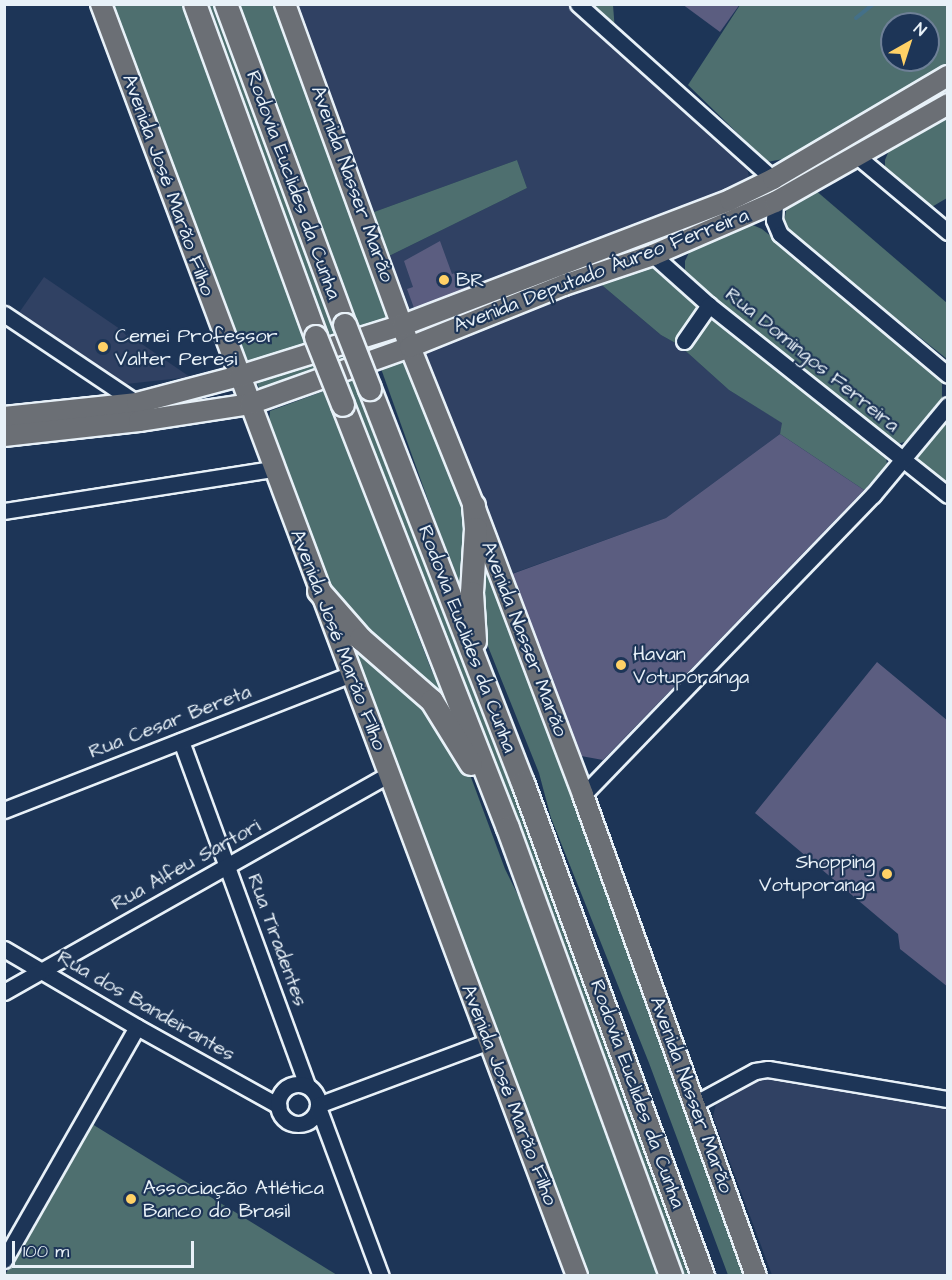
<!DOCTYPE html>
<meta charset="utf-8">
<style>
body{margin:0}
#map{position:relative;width:952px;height:1280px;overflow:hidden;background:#1d3557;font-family:"Architects Daughter",sans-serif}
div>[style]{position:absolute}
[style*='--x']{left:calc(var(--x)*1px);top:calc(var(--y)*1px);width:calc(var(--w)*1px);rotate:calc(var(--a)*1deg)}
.built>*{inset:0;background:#304163}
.green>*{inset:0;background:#4e6f6f}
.stream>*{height:4px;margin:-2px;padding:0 2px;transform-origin:2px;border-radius:2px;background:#447088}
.building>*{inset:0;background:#5b5d80}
.roads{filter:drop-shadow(2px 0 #e8f1f8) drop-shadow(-2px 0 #e8f1f8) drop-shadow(0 2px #e8f1f8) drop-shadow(0 -2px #e8f1f8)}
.minor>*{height:15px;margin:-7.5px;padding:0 7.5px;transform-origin:7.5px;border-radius:7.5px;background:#1d3557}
.minor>.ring{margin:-7.5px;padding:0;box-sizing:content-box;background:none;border:15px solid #1d3557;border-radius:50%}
.major>*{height:20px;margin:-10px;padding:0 10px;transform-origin:10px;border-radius:10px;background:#6b6f75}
.highway>*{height:22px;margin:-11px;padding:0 11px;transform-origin:11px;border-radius:11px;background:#6b6f75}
.bridges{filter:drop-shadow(2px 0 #e8f1f8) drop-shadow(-2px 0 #e8f1f8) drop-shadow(0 2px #e8f1f8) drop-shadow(0 -2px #e8f1f8)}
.highway-bridge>*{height:22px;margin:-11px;padding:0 11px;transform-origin:11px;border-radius:11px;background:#6b6f75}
.dots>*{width:16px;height:16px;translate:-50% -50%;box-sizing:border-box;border:3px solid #1d3557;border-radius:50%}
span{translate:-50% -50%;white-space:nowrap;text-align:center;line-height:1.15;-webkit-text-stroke:4.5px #1d3557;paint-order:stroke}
.street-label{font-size:20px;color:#e8f1f8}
.poi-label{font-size:20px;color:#e8f1f8}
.left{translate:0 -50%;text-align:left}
.right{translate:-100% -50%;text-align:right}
.frame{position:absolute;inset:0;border:6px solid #e8f1f8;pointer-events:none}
.north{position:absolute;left:880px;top:12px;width:60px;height:60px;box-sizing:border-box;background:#1d3557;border:2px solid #6e8097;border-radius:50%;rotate:39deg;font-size:16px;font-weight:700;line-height:24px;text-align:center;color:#e8f1f8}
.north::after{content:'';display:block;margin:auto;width:21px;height:27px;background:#ffd166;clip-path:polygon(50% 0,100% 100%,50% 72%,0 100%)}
.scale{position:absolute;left:12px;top:1241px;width:182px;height:27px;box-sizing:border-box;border:3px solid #e8f1f8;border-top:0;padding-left:8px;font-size:18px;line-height:21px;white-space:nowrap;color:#e8f1f8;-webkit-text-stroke:4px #1d3557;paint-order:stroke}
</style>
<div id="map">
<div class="built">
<i style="clip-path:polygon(292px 5px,569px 5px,747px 168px,749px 177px,742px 187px,415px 314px,407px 312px,389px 256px,527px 188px,517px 160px,374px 212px)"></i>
<i style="clip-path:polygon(44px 277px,190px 377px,117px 385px,16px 317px)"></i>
<i style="clip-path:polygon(597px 281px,661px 335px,679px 345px,729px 390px,783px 423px,780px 434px,666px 518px,508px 575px,423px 354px,429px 344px)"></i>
<i style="clip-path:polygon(769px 1075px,947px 1103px,947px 1275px,772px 1275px,713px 1117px,716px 1104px,728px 1093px)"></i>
</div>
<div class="green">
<i style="clip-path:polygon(109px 5px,184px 5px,308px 347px,250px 363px,244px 359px)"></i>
<i style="clip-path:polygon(202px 5px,220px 5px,340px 338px,327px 341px)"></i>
<i style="clip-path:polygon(238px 5px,273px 5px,391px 316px,386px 321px,361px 331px)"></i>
<i style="clip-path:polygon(585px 5px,613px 5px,615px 31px)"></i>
<i style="clip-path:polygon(evenodd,740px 5px,947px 5px,947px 67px,789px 158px,767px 162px,688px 85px,740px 5px,892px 24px,928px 24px,928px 60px,892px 60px,892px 24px)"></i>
<i style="clip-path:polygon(947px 114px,947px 198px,930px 208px,885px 171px,885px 160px,890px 148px)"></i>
<i style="clip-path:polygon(899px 115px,903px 118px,899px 125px,796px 179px,794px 175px)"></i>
<i style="clip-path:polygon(517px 160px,527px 188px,389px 256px,374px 212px)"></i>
<i style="clip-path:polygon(814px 189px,947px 303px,947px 359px,793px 236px,784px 222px,787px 206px)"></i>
<i style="clip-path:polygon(749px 200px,752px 204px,650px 248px,570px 274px,568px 269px)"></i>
<i style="clip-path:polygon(748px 223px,762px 229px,942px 377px,942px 398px,908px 441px,897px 444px,685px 275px,685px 261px,693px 244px)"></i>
<i style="clip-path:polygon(644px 264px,654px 268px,697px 301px,700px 311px,690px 344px,708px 321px,721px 321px,885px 449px,887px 465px,864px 490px,780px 434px,782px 423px,729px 390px,679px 345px,661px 335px,597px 281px)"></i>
<i style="clip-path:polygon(551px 275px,557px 281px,418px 333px,416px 327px)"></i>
<i style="clip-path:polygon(395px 336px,394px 344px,264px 391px,259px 388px,257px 383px,261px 378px)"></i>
<i style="clip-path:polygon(400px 356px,407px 361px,450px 463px,465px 514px,463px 591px,458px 584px,379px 363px)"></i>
<i style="clip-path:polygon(354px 371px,473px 670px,698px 1275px,677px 1275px,340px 377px)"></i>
<i style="clip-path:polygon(324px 391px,431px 669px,446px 699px,442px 703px,397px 662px,334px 595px,269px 424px,270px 411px)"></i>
<i style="clip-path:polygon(947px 413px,947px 485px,916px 460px,917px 449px)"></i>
<i style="clip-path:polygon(481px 554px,487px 562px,752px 1275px,728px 1275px,649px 1063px,551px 818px,539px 773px,485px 639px)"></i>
<i style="clip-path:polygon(359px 648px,430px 705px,469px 772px,505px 869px,521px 901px,659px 1275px,583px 1275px,356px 652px)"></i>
<i style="clip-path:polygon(92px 1124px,337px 1275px,5px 1275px)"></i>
</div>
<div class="stream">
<i style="--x:856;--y:18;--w:22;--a:-39"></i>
</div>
<div class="building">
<i style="clip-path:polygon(682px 4px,740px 4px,720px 32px)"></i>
<i style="clip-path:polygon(440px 241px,452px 274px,464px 270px,470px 287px,414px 308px,407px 289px,413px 287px,404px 261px)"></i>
<i style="clip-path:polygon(780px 434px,864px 490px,603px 760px,581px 756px,512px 574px,666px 518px)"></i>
<i style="clip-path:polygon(877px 662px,948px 721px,948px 987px,900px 949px,898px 934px,755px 813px)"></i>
</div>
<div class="roads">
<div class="minor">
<i style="--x:578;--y:4;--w:262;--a:41.9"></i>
<i style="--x:857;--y:156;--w:119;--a:39.9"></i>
<i style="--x:775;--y:202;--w:18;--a:93"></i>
<i style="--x:774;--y:220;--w:15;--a:67"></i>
<i style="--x:780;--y:234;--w:219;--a:40"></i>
<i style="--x:653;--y:255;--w:75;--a:41.8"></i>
<i style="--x:709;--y:305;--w:305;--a:38.5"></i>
<i style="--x:4;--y:314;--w:160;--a:33.8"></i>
<i style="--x:684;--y:341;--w:44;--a:-55.2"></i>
<i style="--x:4;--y:511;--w:272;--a:-8.9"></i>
<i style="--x:181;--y:741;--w:367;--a:69.9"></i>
<i style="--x:583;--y:795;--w:417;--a:-46"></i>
<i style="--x:873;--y:495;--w:117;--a:-50.2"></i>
<i style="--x:4;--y:810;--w:373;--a:-21.4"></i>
<i style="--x:4;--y:949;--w:154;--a:30.4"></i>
<i style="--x:137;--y:1027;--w:162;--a:29.1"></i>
<i style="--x:4;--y:992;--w:442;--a:-29.5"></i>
<i class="ring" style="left:278px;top:1084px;width:25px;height:25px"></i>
<i style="--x:694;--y:1104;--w:69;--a:-28.4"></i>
<i style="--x:755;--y:1071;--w:13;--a:-9"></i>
<i style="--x:768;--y:1069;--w:182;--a:9.5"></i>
<i style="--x:318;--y:1105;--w:183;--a:-20.5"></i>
<i style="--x:318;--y:1107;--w:180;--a:69.6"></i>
<i style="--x:4;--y:1260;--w:268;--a:-60.3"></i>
</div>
<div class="major">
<i style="--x:101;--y:4;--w:1358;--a:69.48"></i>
<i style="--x:285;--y:4;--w:365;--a:70"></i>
<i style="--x:410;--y:347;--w:171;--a:68.1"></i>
<i style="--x:474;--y:506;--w:309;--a:69.3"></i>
<i style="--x:583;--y:795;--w:511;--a:70.22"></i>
<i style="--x:4;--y:417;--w:134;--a:-6"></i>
<i style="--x:137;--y:403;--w:106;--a:-14.8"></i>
<i style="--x:239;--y:376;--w:172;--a:-17.3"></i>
<i style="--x:403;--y:325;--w:350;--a:-20.9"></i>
<i style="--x:730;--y:200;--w:48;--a:-26"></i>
<i style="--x:773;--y:179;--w:203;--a:-30.5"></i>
<i style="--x:4;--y:436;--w:136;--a:-6.3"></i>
<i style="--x:139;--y:421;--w:112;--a:-8.7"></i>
<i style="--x:250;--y:404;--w:170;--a:-19.6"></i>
<i style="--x:410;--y:347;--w:166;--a:-21.9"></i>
<i style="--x:564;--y:285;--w:94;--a:-18.6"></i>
<i style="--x:653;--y:255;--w:133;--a:-23.5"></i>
<i style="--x:775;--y:202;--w:199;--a:-29.5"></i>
</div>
<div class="highway">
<i style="--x:195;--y:4;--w:354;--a:70"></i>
<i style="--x:226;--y:4;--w:342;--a:69.7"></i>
<i style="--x:370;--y:389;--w:423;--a:68.8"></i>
<i style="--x:523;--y:783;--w:525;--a:69.94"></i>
<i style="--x:343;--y:405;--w:454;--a:68.7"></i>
<i style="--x:508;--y:828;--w:477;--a:70"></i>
<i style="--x:474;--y:506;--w:23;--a:85"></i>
<i style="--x:476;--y:529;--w:64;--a:93.6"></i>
<i style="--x:472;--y:593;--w:48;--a:86.4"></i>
<i style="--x:319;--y:591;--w:64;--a:48.8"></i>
<i style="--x:361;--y:639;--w:94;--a:41.1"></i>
<i style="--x:432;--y:701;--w:74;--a:58.2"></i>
</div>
</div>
<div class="bridges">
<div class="highway-bridge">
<i style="--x:345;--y:325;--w:69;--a:68.7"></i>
<i style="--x:316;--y:337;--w:73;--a:68.3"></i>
</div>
</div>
<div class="dots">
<i style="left:444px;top:280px;background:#ffd166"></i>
<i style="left:103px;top:347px;background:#ffd166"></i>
<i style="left:621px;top:665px;background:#ffd166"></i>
<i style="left:887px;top:874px;background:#ffd166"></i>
<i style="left:131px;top:1199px;background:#ffd166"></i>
</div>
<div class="street-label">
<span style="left:352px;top:184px;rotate:70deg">Avenida Nasser Marão</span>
<span style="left:168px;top:185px;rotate:70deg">Avenida José Marão Filho</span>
<span style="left:293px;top:185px;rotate:70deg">Rodovia Euclides da Cunha</span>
<span style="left:601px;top:271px;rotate:-21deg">Avenida Deputado Áureo Ferreira</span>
<span style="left:812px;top:360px;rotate:39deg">Rua Domingos Ferreira</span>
<span style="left:467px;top:639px;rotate:69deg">Rodovia Euclides da Cunha</span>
<span style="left:524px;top:639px;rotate:69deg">Avenida Nasser Marão</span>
<span style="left:338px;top:640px;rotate:69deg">Avenida José Marão Filho</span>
<span style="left:170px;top:722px;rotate:-21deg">Rua Cesar Bereta</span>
<span style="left:186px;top:865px;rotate:-29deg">Rua Alfeu Sartori</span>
<span style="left:277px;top:940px;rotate:70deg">Rua Tiradentes</span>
<span style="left:146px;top:1006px;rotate:30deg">Rua dos Bandeirantes</span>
<span style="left:637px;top:1094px;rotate:70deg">Rodovia Euclides da Cunha</span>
<span style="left:509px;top:1095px;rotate:69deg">Avenida José Marão Filho</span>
<span style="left:691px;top:1095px;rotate:70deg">Avenida Nasser Marão</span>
</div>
<div class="poi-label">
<span class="left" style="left:456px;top:280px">BR</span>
<span class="left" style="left:115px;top:348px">Cemei Professor<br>Valter Peresi</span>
<span class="left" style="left:633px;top:666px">Havan<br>Votuporanga</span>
<span class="right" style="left:875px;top:874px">Shopping<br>Votuporanga</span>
<span class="left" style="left:143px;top:1200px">Associação Atlética<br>Banco do Brasil</span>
</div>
<div class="frame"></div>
<div class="north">N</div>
<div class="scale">100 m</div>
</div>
